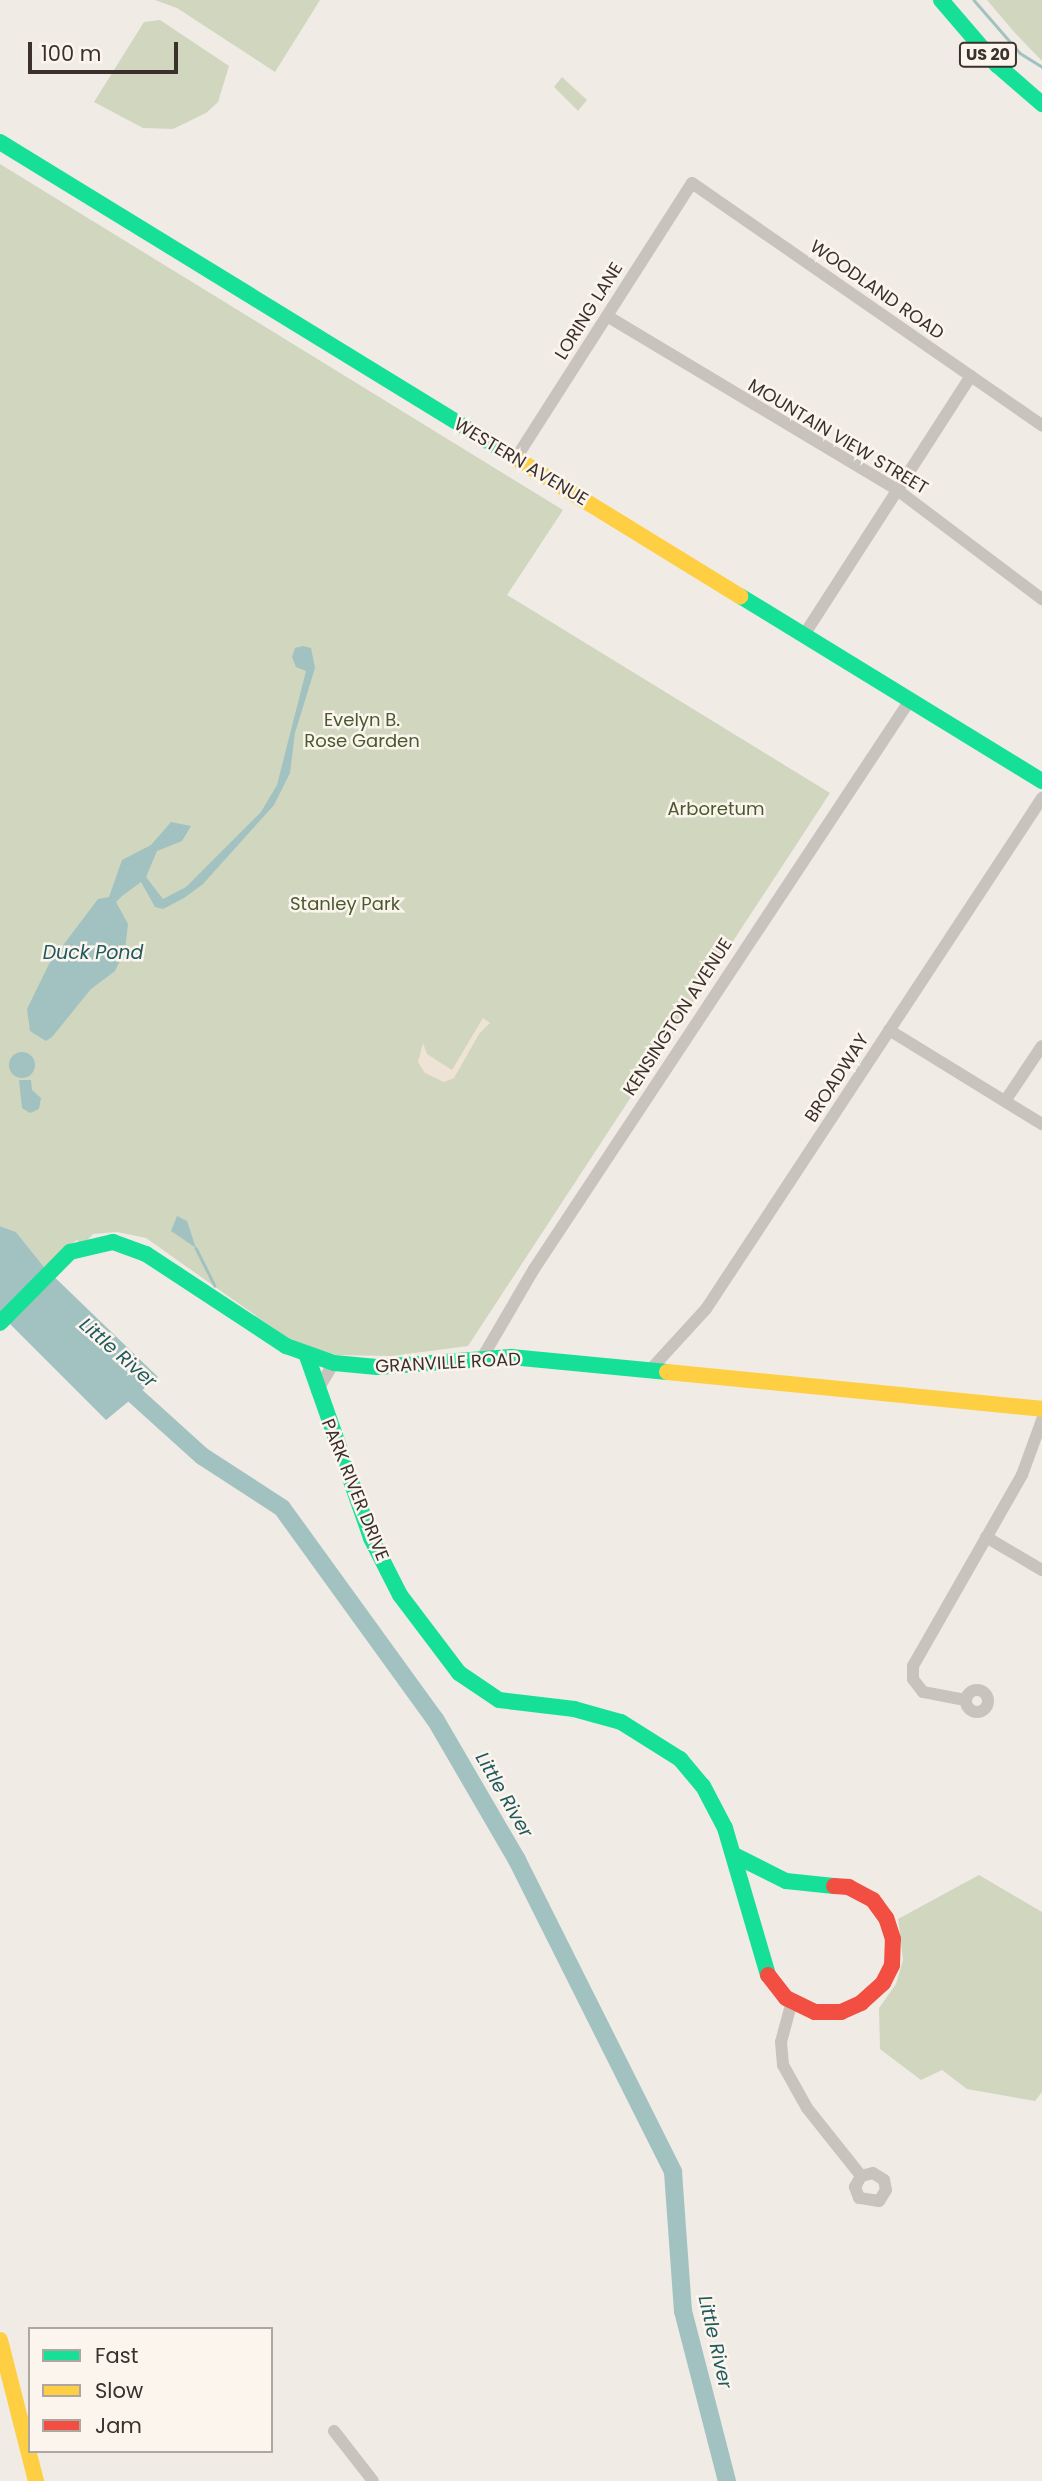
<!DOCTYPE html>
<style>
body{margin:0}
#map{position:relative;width:1042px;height:2481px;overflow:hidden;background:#f0ebe5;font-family:Poppins,sans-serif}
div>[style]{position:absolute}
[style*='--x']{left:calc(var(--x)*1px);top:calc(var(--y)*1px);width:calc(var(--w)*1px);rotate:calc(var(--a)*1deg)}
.green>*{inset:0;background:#d1d6bf}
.plaza>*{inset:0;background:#eee3d5}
.water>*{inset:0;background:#a1c2c1}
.round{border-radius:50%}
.stream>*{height:2.5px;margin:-1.25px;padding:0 1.25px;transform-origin:1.25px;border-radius:1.25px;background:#a1c2c1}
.river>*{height:18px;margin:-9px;padding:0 9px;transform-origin:9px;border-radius:9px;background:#a1c2c1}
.street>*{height:12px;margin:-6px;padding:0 6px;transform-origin:6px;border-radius:6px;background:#c9c3be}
.street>.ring{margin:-6px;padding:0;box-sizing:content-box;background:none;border:12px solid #c9c3be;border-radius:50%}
.fast>*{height:16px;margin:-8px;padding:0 8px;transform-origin:8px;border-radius:8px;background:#16e098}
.slow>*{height:16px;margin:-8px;padding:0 8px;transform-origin:8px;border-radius:8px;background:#ffcf43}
.jam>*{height:16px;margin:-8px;padding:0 8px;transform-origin:8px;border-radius:8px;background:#f24e42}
span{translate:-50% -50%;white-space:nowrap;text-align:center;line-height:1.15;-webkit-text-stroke:5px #fbf5ee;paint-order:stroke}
.shield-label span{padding:2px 5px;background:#fbf5ee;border:2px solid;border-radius:5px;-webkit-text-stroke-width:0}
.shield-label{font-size:16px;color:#3b302b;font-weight:700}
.street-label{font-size:18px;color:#3b302b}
.park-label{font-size:18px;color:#4a5a2e}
.water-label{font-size:19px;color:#1f5a5e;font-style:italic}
.legend{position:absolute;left:28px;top:2327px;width:245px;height:126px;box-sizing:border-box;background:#fbf5ee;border:2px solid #aea6a0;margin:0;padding:9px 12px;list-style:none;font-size:21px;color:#3b302b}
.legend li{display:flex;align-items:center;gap:14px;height:35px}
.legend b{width:35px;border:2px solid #aea6a0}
.scale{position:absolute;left:28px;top:42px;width:150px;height:32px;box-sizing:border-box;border:4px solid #3b302b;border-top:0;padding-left:9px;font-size:21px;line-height:24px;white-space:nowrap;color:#3b302b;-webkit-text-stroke:5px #fbf5ee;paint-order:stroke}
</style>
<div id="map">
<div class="green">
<i style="clip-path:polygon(155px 0,320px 0,275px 72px,177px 8px)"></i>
<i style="clip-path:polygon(987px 0,1042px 0,1042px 61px,1015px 33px)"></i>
<i style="clip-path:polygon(160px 20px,229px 66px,218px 102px,206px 113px,173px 129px,143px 128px,94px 102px,144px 22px)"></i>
<i style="clip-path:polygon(562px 77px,587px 100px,578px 111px,554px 87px)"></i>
<i style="clip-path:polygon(0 164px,563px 510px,507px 595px,830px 793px,468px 1346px,392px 1356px,337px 1355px,293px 1342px,146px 1238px,117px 1232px,93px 1234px,82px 1246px,77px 1240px,68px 1246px,44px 1267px,16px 1232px,0 1226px)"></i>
<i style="clip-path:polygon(979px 1875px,1042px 1912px,1042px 2092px,1035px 2101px,967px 2089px,942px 2070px,921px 2080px,880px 2049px,879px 2008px,896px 1984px,903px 1960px,898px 1919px)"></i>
</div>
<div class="plaza">
<i style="clip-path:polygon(483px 1018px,490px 1023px,479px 1034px,454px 1078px,444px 1082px,425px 1073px,418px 1062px,423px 1043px,427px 1054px,452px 1070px)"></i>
</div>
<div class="water">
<i style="clip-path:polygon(303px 646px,311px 648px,315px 668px,295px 733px,290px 773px,274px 805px,203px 884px,184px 898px,163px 909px,155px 907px,141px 882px,122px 896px,116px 902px,128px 924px,125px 950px,115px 971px,91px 989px,52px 1037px,46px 1041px,30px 1031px,27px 1009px,49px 964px,98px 899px,109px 897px,122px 860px,151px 845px,171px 822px,191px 826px,182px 841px,157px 851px,146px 877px,163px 899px,186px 887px,261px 812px,277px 785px,306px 671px,296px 667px,292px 657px,295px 648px)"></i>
<i class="round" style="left:9px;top:1052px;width:26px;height:26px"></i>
<i style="clip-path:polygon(19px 1080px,31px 1080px,32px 1090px,41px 1098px,39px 1109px,30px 1113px,22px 1108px)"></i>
<i style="clip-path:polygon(177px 1216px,187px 1221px,196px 1248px,171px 1231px)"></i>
<i style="clip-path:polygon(0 1226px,16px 1232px,44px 1267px,158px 1377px,106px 1420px,0 1314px)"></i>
</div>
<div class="stream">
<i style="--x:974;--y:0;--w:70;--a:49"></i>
<i style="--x:1020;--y:53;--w:26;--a:32"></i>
<i style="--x:196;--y:1248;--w:42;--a:63.4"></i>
</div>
<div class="river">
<i style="--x:119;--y:1381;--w:112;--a:42.1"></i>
<i style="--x:202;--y:1456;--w:95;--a:33"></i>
<i style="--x:282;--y:1508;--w:261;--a:54.1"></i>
<i style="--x:435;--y:1719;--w:163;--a:59.8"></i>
<i style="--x:517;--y:1860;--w:349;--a:63.4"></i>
<i style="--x:673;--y:2172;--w:139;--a:85.9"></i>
<i style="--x:683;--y:2311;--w:176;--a:75.5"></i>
</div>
<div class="street">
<i style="--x:607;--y:316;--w:337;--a:30.9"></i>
<i style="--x:896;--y:489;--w:183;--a:37"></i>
<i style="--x:516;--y:458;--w:326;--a:-57.4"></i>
<i style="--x:692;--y:183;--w:426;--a:34.7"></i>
<i style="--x:804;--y:635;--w:308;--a:-57.2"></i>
<i style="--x:889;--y:1030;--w:180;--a:31.6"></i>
<i style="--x:1005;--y:1101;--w:66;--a:-56.1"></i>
<i style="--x:482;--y:1358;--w:103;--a:-59.7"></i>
<i style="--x:534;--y:1269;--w:682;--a:-56.54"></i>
<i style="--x:651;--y:1369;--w:81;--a:-47.5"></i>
<i style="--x:706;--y:1309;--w:612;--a:-56.67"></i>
<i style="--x:317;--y:1391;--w:33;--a:-59"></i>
<i style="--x:986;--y:1537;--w:65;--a:30.5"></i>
<i class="ring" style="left:966px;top:1690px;width:10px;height:10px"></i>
<i style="--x:965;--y:1700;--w:43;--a:-169.2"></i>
<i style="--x:923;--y:1692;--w:16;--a:-128"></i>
<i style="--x:913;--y:1679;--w:13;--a:-90"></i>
<i style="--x:913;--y:1666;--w:220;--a:-60.3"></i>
<i style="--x:1022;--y:1475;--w:59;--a:-70"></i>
<i style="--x:792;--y:2001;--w:42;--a:105"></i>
<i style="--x:781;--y:2042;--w:23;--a:85"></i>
<i style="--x:783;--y:2065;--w:49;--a:60.8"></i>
<i style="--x:807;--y:2108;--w:87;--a:51.5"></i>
<i style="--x:861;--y:2176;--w:12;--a:-14"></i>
<i style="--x:873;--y:2173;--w:13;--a:32"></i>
<i style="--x:884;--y:2180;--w:10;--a:79"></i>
<i style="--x:886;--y:2190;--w:13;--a:122"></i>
<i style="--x:879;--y:2201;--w:20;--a:-171"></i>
<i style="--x:859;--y:2198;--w:12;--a:-110"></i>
<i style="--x:855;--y:2187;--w:13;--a:-61"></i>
<i style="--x:334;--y:2431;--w:63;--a:52"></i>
</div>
<div class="fast">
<i style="--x:941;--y:0;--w:86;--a:49.3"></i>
<i style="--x:997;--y:65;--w:60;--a:40.9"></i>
<i style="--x:0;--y:142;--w:601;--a:31.52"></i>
<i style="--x:740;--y:596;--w:354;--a:31.5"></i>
<i style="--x:0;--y:1323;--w:100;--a:-45.4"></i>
<i style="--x:70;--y:1252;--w:44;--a:-13.1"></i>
<i style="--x:113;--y:1242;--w:35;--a:20"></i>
<i style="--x:146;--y:1254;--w:168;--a:33.3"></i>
<i style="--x:286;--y:1346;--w:51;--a:19.5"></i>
<i style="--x:334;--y:1363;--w:43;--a:5.3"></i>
<i style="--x:377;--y:1367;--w:134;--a:-4.3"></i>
<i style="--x:511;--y:1357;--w:157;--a:5.5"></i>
<i style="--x:307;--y:1356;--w:193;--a:70.6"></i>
<i style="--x:371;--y:1538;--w:64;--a:63"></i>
<i style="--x:400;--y:1595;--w:98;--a:52.9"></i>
<i style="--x:459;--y:1673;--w:48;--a:34"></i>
<i style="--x:499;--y:1700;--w:76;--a:6.8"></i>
<i style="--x:574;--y:1709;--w:49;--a:15.5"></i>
<i style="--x:621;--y:1722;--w:70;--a:32.1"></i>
<i style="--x:680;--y:1759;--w:35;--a:50"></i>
<i style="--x:703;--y:1786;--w:47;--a:62.4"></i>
<i style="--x:725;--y:1828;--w:153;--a:73.7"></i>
<i style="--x:736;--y:1856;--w:56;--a:26.6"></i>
<i style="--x:786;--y:1881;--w:48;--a:5.9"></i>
</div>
<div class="slow">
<i style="--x:512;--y:456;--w:268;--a:31.6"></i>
<i style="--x:667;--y:1372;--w:377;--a:5.6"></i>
<i style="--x:0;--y:2340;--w:146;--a:75.7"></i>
</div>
<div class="jam">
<i style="--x:768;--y:1975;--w:29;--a:52"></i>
<i style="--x:786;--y:1998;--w:32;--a:26"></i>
<i style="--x:815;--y:2012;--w:26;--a:0"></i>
<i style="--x:841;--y:2012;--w:22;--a:-24"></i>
<i style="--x:861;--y:2003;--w:30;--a:-42"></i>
<i style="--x:883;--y:1983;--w:20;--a:-63"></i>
<i style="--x:892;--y:1965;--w:26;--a:-88"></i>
<i style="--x:893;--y:1939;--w:22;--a:-108"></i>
<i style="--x:886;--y:1918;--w:22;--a:-126"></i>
<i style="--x:873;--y:1900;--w:27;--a:-152"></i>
<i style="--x:849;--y:1887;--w:15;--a:-176"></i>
</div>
<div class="shield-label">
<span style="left:988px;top:55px">US 20</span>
</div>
<div class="street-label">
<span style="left:877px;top:290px;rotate:35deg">WOODLAND ROAD</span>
<span style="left:589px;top:311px;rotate:-58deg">LORING LANE</span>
<span style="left:838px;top:437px;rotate:31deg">MOUNTAIN VIEW STREET</span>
<span style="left:521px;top:462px;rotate:31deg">WESTERN AVENUE</span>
<span style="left:678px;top:1017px;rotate:-57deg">KENSINGTON AVENUE</span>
<span style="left:837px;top:1078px;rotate:-57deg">BROADWAY</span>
<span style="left:448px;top:1363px;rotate:-3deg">GRANVILLE ROAD</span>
<span style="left:355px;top:1490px;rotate:68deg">PARK RIVER DRIVE</span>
</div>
<div class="park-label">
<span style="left:362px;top:731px">Evelyn B.<br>Rose Garden</span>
<span style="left:716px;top:809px">Arboretum</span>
<span style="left:345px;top:904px">Stanley Park</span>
</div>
<div class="water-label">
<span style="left:93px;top:953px">Duck Pond</span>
<span style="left:118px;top:1353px;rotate:41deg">Little River</span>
<span style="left:504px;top:1795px;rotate:60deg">Little River</span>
<span style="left:715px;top:2342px;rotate:77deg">Little River</span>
</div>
<ul class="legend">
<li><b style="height:9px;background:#16e098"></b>Fast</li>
<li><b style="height:9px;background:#ffcf43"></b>Slow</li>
<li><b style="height:9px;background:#f24e42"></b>Jam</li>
</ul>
<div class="scale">100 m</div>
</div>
